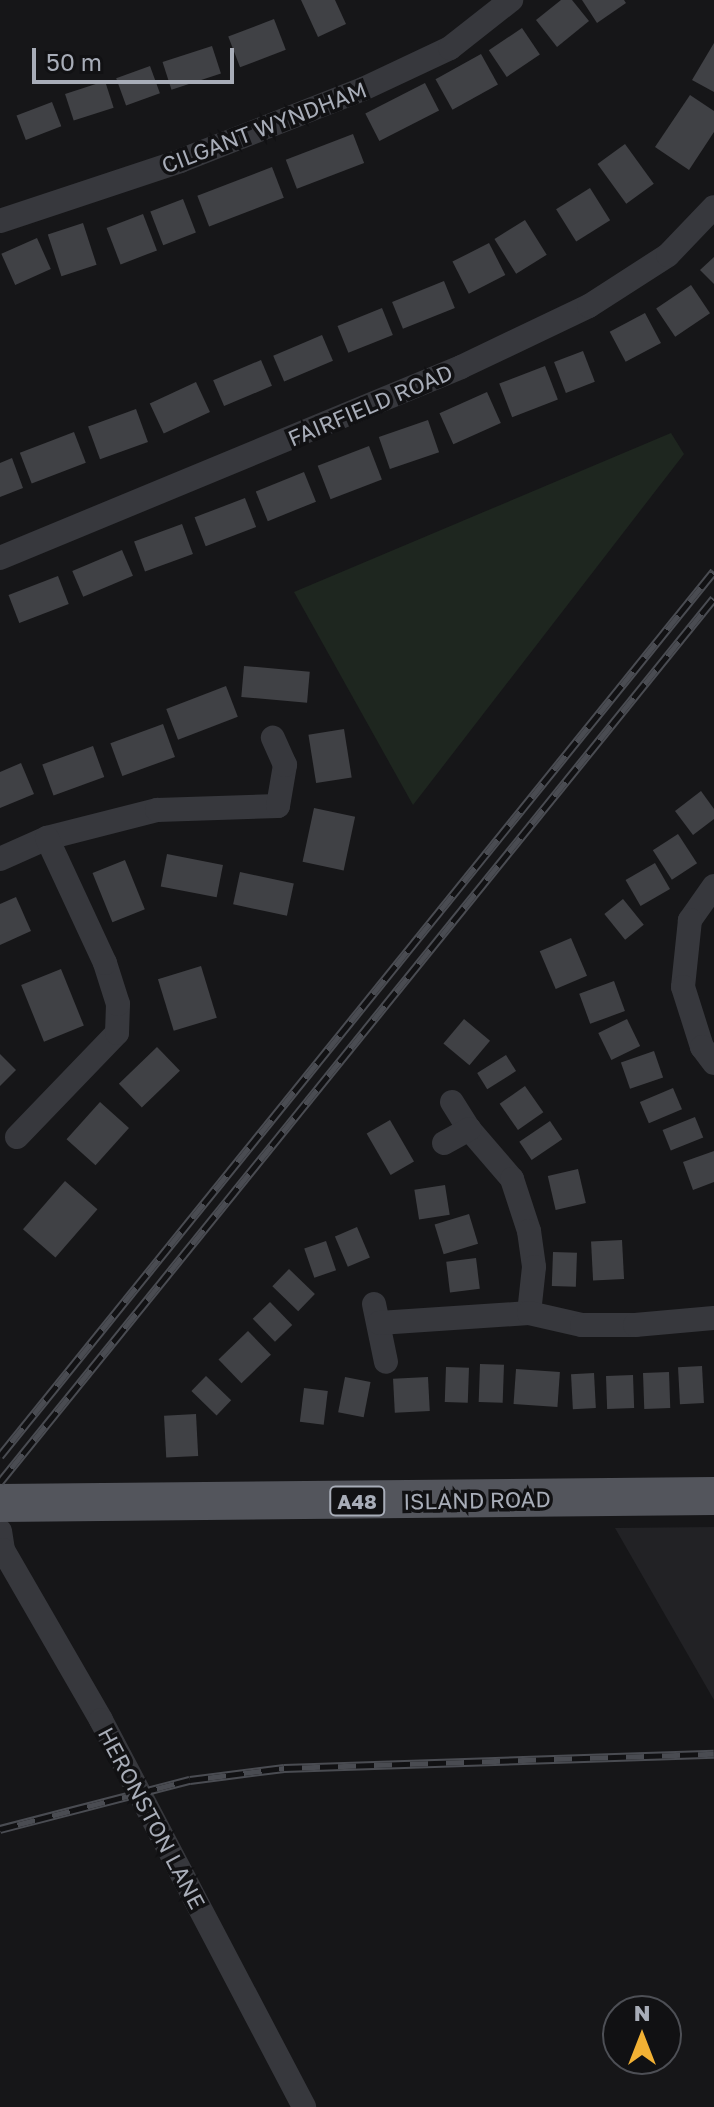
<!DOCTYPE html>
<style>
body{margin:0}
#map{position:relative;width:714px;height:2107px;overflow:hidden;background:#161618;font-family:"Golos Text",sans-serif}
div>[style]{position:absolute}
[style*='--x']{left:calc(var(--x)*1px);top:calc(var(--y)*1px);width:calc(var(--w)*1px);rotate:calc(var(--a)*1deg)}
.built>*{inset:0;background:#222225}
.green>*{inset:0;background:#1e261f}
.building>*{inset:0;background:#404145;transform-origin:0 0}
.minor>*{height:24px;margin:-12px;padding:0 12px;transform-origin:12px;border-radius:12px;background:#37383d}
.primary>*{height:38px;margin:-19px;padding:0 19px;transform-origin:19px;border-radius:19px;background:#53555c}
.rail>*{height:9px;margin-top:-4.5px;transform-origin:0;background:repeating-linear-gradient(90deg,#111113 0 18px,#4a4c52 0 36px);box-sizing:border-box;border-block:2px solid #4a4c52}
span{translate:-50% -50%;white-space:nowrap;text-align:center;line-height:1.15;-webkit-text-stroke:7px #111113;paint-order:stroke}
.shield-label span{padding:2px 6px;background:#111113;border:2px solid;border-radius:6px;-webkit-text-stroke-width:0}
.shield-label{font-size:20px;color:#a8adb8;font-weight:700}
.street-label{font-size:22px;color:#a8adb8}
.north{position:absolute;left:602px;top:1995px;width:80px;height:80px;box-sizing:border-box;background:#111113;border:2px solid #4d4f55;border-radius:50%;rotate:0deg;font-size:22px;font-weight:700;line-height:32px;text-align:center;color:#a8adb8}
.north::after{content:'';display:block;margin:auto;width:28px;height:36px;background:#f2b134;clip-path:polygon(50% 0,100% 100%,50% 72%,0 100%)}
.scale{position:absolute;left:32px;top:48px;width:202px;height:36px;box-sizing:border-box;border:4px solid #a8adb8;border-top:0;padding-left:10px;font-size:24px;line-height:28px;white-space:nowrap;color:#a8adb8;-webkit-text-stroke:6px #111113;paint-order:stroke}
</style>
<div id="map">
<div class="built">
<i style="clip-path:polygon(714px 1527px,714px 1700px,615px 1528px)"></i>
</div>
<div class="green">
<i style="clip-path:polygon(671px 433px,684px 454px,413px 805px,294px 592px)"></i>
</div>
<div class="building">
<i style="clip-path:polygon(301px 0,335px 0,346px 24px,318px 37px)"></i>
<i style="clip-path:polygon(561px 0,572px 0,589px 21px,557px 47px,536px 20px)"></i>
<i style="clip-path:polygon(582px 0,624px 0,626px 3px,597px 23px)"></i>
<i style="left:274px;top:19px;width:33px;height:49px;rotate:69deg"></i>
<i style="left:522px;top:28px;width:32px;height:40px;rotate:56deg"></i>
<i style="clip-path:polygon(714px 43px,714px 92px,692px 80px)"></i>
<i style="left:212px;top:46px;width:29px;height:52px;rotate:72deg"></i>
<i style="left:481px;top:54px;width:35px;height:52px;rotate:61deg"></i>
<i style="left:150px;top:66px;width:29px;height:36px;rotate:70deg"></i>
<i style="left:105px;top:81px;width:28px;height:42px;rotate:72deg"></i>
<i style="left:425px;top:83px;width:31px;height:67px;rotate:63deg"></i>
<i style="clip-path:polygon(690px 95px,714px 111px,714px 132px,689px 170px,655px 147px)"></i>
<i style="left:52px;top:102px;width:26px;height:38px;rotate:69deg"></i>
<i style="left:353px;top:134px;width:31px;height:72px;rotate:69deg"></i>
<i style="left:625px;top:144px;width:49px;height:34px;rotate:54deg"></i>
<i style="left:272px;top:167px;width:33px;height:80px;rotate:69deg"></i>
<i style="left:590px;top:188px;width:38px;height:40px;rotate:58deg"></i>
<i style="left:183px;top:199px;width:36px;height:35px;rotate:69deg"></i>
<i style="left:143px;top:214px;width:39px;height:39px;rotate:69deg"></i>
<i style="left:525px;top:220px;width:41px;height:36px;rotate:58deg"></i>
<i style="left:83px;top:223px;width:44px;height:37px;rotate:72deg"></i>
<i style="left:37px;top:238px;width:34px;height:39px;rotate:66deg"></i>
<i style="left:489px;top:243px;width:36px;height:41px;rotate:63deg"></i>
<i style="clip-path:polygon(714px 257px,714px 284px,700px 270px)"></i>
<i style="left:444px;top:281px;width:29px;height:56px;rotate:68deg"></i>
<i style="left:691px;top:285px;width:34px;height:42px;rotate:56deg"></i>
<i style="left:382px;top:308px;width:29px;height:48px;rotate:68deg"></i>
<i style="left:645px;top:313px;width:34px;height:40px;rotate:62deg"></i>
<i style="left:322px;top:335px;width:28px;height:53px;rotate:67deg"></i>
<i style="left:583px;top:351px;width:33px;height:31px;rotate:69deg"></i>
<i style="left:261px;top:360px;width:28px;height:52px;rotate:67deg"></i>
<i style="left:545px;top:366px;width:36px;height:49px;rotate:69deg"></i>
<i style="left:196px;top:382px;width:33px;height:51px;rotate:65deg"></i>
<i style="left:487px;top:392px;width:34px;height:52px;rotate:66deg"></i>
<i style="left:136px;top:409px;width:35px;height:51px;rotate:70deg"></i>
<i style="left:428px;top:420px;width:34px;height:52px;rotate:71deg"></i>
<i style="left:74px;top:432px;width:33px;height:58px;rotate:69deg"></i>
<i style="left:369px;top:446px;width:36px;height:55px;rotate:69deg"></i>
<i style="clip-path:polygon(12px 458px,23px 488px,0 497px,0 463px)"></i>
<i style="left:304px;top:472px;width:32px;height:52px;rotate:68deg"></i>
<i style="left:245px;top:498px;width:31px;height:54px;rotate:69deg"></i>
<i style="left:182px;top:524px;width:32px;height:51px;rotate:70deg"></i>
<i style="left:122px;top:550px;width:28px;height:54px;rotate:67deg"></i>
<i style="left:58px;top:576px;width:30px;height:53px;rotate:69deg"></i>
<i style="left:244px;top:666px;width:66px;height:31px;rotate:5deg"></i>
<i style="left:226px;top:686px;width:33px;height:64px;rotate:69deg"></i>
<i style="left:163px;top:724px;width:35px;height:56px;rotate:70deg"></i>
<i style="left:344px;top:729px;width:49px;height:36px;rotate:81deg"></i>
<i style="left:93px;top:746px;width:33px;height:54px;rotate:70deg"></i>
<i style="clip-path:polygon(21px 763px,34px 794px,0 808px,0 772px)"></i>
<i style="clip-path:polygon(701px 791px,714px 809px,714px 819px,693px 835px,675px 811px)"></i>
<i style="left:314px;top:808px;width:42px;height:55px;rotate:12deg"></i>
<i style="left:678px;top:834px;width:35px;height:30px;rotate:57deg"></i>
<i style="left:167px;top:854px;width:57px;height:33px;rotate:11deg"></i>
<i style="left:125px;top:860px;width:53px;height:35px;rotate:68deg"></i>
<i style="left:655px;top:863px;width:30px;height:34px;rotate:60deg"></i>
<i style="left:240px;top:872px;width:55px;height:33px;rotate:12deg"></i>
<i style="clip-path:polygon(16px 897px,31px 931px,0 945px,0 904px)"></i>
<i style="left:623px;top:899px;width:33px;height:24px;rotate:51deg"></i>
<i style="left:571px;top:938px;width:41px;height:34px;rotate:67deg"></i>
<i style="left:201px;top:966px;width:54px;height:45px;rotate:73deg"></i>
<i style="left:61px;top:969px;width:61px;height:43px;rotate:68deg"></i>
<i style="left:614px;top:981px;width:32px;height:37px;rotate:70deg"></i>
<i style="left:464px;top:1019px;width:34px;height:32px;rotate:40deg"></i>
<i style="left:627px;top:1019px;width:30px;height:32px;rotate:64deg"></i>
<i style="left:157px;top:1047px;width:33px;height:53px;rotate:46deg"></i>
<i style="left:654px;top:1051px;width:28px;height:35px;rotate:71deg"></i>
<i style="clip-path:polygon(0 1054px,16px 1070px,0 1086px)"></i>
<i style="left:506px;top:1055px;width:19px;height:34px;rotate:58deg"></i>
<i style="left:525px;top:1086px;width:32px;height:31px;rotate:55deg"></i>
<i style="left:673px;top:1088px;width:23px;height:36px;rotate:67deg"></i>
<i style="left:100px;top:1102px;width:39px;height:50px;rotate:42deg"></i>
<i style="left:695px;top:1117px;width:22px;height:35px;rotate:68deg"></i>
<i style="left:390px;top:1120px;width:48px;height:27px;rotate:60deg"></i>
<i style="left:550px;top:1121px;width:22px;height:37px;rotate:56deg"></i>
<i style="clip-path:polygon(714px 1151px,714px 1182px,693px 1190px,683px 1162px)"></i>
<i style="left:578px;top:1169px;width:35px;height:31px;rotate:77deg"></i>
<i style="left:65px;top:1181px;width:43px;height:64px;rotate:41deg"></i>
<i style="left:445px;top:1185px;width:30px;height:31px;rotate:81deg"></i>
<i style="left:469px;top:1214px;width:31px;height:36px;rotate:73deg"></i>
<i style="left:357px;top:1227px;width:33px;height:24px;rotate:67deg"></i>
<i style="left:622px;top:1240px;width:39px;height:31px;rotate:87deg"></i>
<i style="left:326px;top:1241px;width:31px;height:23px;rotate:71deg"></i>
<i style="left:553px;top:1252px;width:24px;height:34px;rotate:2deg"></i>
<i style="left:476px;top:1258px;width:31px;height:30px;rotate:83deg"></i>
<i style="left:289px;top:1269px;width:36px;height:24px;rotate:44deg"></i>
<i style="left:270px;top:1302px;width:32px;height:24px;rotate:46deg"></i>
<i style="left:248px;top:1331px;width:33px;height:41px;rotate:46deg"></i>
<i style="left:480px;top:1364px;width:24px;height:38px;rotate:2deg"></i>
<i style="left:702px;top:1366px;width:37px;height:24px;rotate:87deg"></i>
<i style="left:446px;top:1367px;width:23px;height:35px;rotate:2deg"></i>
<i style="left:516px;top:1369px;width:44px;height:35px;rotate:4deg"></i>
<i style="left:669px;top:1372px;width:36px;height:26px;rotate:88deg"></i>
<i style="left:594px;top:1373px;width:35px;height:23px;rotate:87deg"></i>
<i style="left:633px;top:1375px;width:33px;height:27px;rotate:88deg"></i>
<i style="left:206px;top:1376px;width:35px;height:21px;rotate:44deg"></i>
<i style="left:345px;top:1377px;width:26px;height:36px;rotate:11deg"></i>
<i style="left:428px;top:1377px;width:34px;height:35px;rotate:87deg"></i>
<i style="left:304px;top:1388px;width:24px;height:34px;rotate:7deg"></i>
<i style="left:196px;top:1414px;width:42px;height:32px;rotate:87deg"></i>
</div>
<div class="minor">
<i style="--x:0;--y:221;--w:190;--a:-18.4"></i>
<i style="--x:180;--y:161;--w:197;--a:-21.5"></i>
<i style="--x:363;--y:89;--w:96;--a:-25.2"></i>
<i style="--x:450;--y:48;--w:78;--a:-38.2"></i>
<i style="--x:0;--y:558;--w:499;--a:-22.5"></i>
<i style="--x:461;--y:367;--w:142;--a:-25.5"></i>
<i style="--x:589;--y:306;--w:94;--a:-32.8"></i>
<i style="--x:668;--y:255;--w:66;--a:-46.2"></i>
<i style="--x:0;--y:859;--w:51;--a:-24.1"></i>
<i style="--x:47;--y:838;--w:114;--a:-14.3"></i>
<i style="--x:157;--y:810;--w:121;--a:-1.9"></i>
<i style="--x:278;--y:806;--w:42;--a:-80.3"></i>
<i style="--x:285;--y:765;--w:30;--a:-114"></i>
<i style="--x:714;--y:886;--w:42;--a:125.2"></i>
<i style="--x:690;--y:920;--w:67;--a:96"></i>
<i style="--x:683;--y:987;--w:63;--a:72.4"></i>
<i style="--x:702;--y:1047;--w:20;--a:53"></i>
<i style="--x:452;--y:1102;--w:32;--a:58"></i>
<i style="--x:469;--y:1129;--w:66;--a:49.3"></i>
<i style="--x:512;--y:1179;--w:55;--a:71.9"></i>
<i style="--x:529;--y:1231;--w:36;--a:82"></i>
<i style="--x:534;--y:1267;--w:46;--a:96.2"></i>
<i style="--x:17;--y:1137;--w:144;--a:-46.1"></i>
<i style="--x:117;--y:1033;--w:29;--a:-88"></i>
<i style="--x:118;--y:1004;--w:43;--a:-107.6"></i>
<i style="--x:105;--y:963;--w:138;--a:-114.9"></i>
<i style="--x:444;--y:1143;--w:29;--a:-29"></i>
<i style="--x:374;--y:1304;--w:59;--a:78.3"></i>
<i style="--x:379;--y:1323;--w:150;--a:-3.8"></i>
<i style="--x:529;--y:1313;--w:54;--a:12.8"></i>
<i style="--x:582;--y:1325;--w:53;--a:0"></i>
<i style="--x:635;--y:1325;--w:79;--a:-5.1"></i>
<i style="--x:0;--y:1531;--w:19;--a:81"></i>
<i style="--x:3;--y:1550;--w:196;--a:60"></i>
<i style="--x:101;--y:1720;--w:437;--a:62.3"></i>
</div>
<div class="primary">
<i style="--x:0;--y:1503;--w:714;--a:-0.56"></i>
</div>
<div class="rail">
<i style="--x:0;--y:1456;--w:1137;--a:-51.1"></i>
<i style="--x:0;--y:1482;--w:1136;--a:-51.07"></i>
<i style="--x:0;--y:1829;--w:196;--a:-14.5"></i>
<i style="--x:190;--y:1780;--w:95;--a:-7.3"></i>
<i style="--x:284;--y:1768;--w:430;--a:-1.9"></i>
</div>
<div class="shield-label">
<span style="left:357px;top:1501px">A48</span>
</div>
<div class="street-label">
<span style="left:264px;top:127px;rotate:-21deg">CILGANT WYNDHAM</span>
<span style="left:370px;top:405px;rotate:-23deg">FAIRFIELD ROAD</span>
<span style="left:477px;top:1500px;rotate:-1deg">ISLAND ROAD</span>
<span style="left:152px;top:1818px;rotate:62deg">HERONSTON LANE</span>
</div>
<div class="north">N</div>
<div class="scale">50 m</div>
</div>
